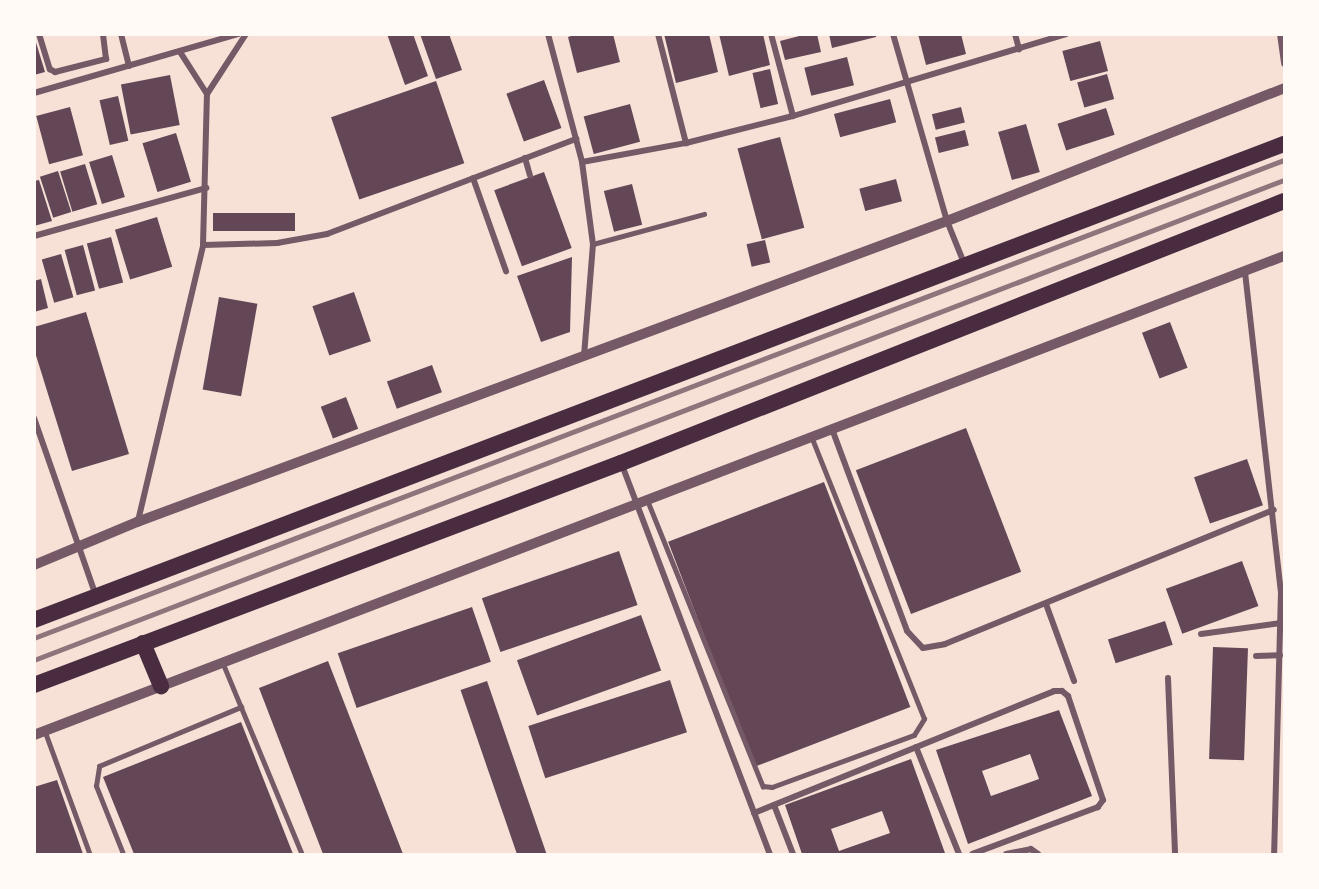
<!DOCTYPE html>
<style>
body{margin:0}
#map{position:relative;width:1319px;height:889px;overflow:hidden;background:#f7e1d7;font-family:Helvetica,sans-serif}
div>[style]{position:absolute}
[style*='--x']{left:calc(var(--x)*1px);top:calc(var(--y)*1px);width:calc(var(--w)*1px);rotate:calc(var(--a)*1deg)}
.building>*{inset:0;background:#644757;transform-origin:0 0}
.service>*{height:4.5px;margin:-2.25px;padding:0 2.25px;transform-origin:2.25px;border-radius:2.25px;background:#755966}
.minor>*{height:6px;margin:-3px;padding:0 3px;transform-origin:3px;border-radius:3px;background:#755966}
.tertiary>*{height:10px;margin:-5px;padding:0 5px;transform-origin:5px;border-radius:5px;background:#755966}
.trunk>*{height:16px;margin:-8px;padding:0 8px;transform-origin:8px;border-radius:8px;background:#4a2c40}
.rail>*{height:4.5px;margin:-2.25px;padding:0 2.25px;transform-origin:2.25px;border-radius:2.25px;background:#8f747c}
span{translate:-50% -50%;white-space:nowrap;text-align:center;line-height:1.15;-webkit-text-stroke:4.5px #fffaf5;paint-order:stroke}
.frame{position:absolute;inset:0;border:36px solid #fffaf5;pointer-events:none}
</style>
<div id="map">
<div class="building">
<i style="clip-path:polygon(387px 34px,413px 34px,428px 76px,405px 85px)"></i>
<i style="clip-path:polygon(420px 34px,449px 34px,462px 70px,436px 79px)"></i>
<i style="clip-path:polygon(577px 34px,613px 34px,620px 62px,577px 73px,568px 37px)"></i>
<i style="clip-path:polygon(664px 34px,709px 34px,718px 72px,676px 83px)"></i>
<i style="clip-path:polygon(719px 34px,763px 34px,770px 65px,729px 76px)"></i>
<i style="clip-path:polygon(807px 34px,817px 34px,821px 52px,785px 60px,780px 41px)"></i>
<i style="clip-path:polygon(829px 34px,876px 34px,876px 37px,832px 48px)"></i>
<i style="clip-path:polygon(918px 34px,961px 34px,966px 54px,926px 65px)"></i>
<i style="clip-path:polygon(34px 36px,45px 72px,34px 75px)"></i>
<i style="left:1100px;top:41px;width:31px;height:39px;rotate:75deg"></i>
<i style="left:847px;top:57px;width:29px;height:44px;rotate:76deg"></i>
<i style="left:770px;top:69px;width:36px;height:18px;rotate:77deg"></i>
<i style="left:1107px;top:74px;width:26px;height:31px;rotate:74deg"></i>
<i style="left:170px;top:75px;width:51px;height:50px;rotate:79deg"></i>
<i style="left:544px;top:80px;width:51px;height:40px;rotate:70deg"></i>
<i style="left:436px;top:81px;width:87px;height:111px;rotate:71deg"></i>
<i style="left:118px;top:96px;width:46px;height:19px;rotate:77deg"></i>
<i style="left:890px;top:99px;width:24px;height:58px;rotate:75deg"></i>
<i style="left:630px;top:104px;width:39px;height:48px;rotate:75deg"></i>
<i style="left:70px;top:107px;width:50px;height:35px;rotate:75deg"></i>
<i style="left:961px;top:107px;width:16px;height:30px;rotate:76deg"></i>
<i style="left:1106px;top:108px;width:28px;height:51px;rotate:72deg"></i>
<i style="left:1026px;top:124px;width:50px;height:29px;rotate:74deg"></i>
<i style="left:965px;top:130px;width:16px;height:31px;rotate:76deg"></i>
<i style="left:176px;top:133px;width:51px;height:35px;rotate:73deg"></i>
<i style="left:780px;top:137px;width:94px;height:44px;rotate:75deg"></i>
<i style="left:112px;top:155px;width:44px;height:24px;rotate:73deg"></i>
<i style="left:85px;top:164px;width:42px;height:26px;rotate:73deg"></i>
<i style="left:58px;top:171px;width:43px;height:19px;rotate:72deg"></i>
<i style="left:544px;top:172px;width:81px;height:53px;rotate:70deg"></i>
<i style="left:896px;top:179px;width:23px;height:38px;rotate:75deg"></i>
<i style="clip-path:polygon(39px 180px,52px 221px,34px 226px,34px 181px)"></i>
<i style="left:632px;top:184px;width:42px;height:29px;rotate:76deg"></i>
<i style="left:213px;top:213px;width:82px;height:18px"></i>
<i style="left:157px;top:217px;width:52px;height:44px;rotate:73deg"></i>
<i style="left:111px;top:237px;width:47px;height:25px;rotate:75deg"></i>
<i style="left:765px;top:240px;width:23px;height:19px;rotate:77deg"></i>
<i style="left:83px;top:245px;width:47px;height:19px;rotate:75deg"></i>
<i style="left:61px;top:254px;width:45px;height:20px;rotate:74deg"></i>
<i style="clip-path:polygon(572px 257px,570px 332px,541px 342px,517px 276px)"></i>
<i style="clip-path:polygon(41px 279px,48px 308px,34px 312px,34px 281px)"></i>
<i style="left:354px;top:292px;width:52px;height:44px;rotate:71deg"></i>
<i style="left:219px;top:297px;width:39px;height:94px;rotate:10deg"></i>
<i style="clip-path:polygon(86px 312px,129px 454px,72px 471px,34px 349px,34px 327px)"></i>
<i style="left:1170px;top:322px;width:49px;height:30px;rotate:69deg"></i>
<i style="left:432px;top:365px;width:29px;height:48px;rotate:70deg"></i>
<i style="left:346px;top:397px;width:34px;height:27px;rotate:69deg"></i>
<i style="left:966px;top:428px;width:154px;height:118px;rotate:69deg"></i>
<i style="left:1247px;top:459px;width:49px;height:56px;rotate:71deg"></i>
<i style="left:824px;top:482px;width:241px;height:167px;rotate:69deg"></i>
<i style="left:619px;top:551px;width:57px;height:145px;rotate:71deg"></i>
<i style="left:1242px;top:561px;width:48px;height:81px;rotate:70deg"></i>
<i style="left:472px;top:607px;width:58px;height:142px;rotate:71deg"></i>
<i style="left:641px;top:615px;width:59px;height:132px;rotate:70deg"></i>
<i style="left:1165px;top:621px;width:25px;height:60px;rotate:72deg"></i>
<i style="left:1213px;top:647px;width:35px;height:112px;rotate:2deg"></i>
<i style="clip-path:polygon(328px 661px,403px 854px,323px 854px,259px 688px)"></i>
<i style="left:670px;top:680px;width:55px;height:149px;rotate:72deg"></i>
<i style="left:487px;top:681px;width:183px;height:28px;rotate:71deg"></i>
<i style="clip-path:polygon(evenodd,1059px 710px,1092px 796px,968px 844px,936px 750px,1059px 710px,1030px 754px,1039px 779px,991px 796px,982px 771px,1030px 754px)"></i>
<i style="clip-path:polygon(241px 722px,293px 854px,134px 854px,103px 777px)"></i>
<i style="clip-path:polygon(evenodd,911px 759px,945px 853px,802px 854px,785px 805px,911px 759px,882px 811px,890px 833px,839px 851px,831px 829px,882px 811px)"></i>
<i style="clip-path:polygon(57px 780px,83px 854px,34px 854px,34px 787px)"></i>
</div>
<div class="service">
<i style="--x:593;--y:244;--w:115;--a:-15.1"></i>
<i style="--x:647;--y:499;--w:310;--a:68"></i>
<i style="--x:763;--y:786;--w:9;--a:6"></i>
<i style="--x:772;--y:787;--w:151;--a:-20.1"></i>
<i style="--x:914;--y:735;--w:19;--a:-58"></i>
<i style="--x:924;--y:719;--w:304;--a:-111.8"></i>
<i style="--x:223;--y:663;--w:207;--a:67.5"></i>
<i style="--x:45;--y:731;--w:131;--a:69.9"></i>
<i style="--x:123;--y:854;--w:73;--a:-111.7"></i>
<i style="--x:96;--y:786;--w:20;--a:-81"></i>
<i style="--x:99;--y:766;--w:154;--a:-22.6"></i>
</div>
<div class="minor">
<i style="--x:39;--y:34;--w:37;--a:73"></i>
<i style="--x:50;--y:69;--w:6;--a:31"></i>
<i style="--x:55;--y:72;--w:53;--a:-14.3"></i>
<i style="--x:106;--y:59;--w:25;--a:-97"></i>
<i style="--x:121;--y:34;--w:33;--a:76"></i>
<i style="--x:548;--y:34;--w:132;--a:75.1"></i>
<i style="--x:582;--y:162;--w:83;--a:82.4"></i>
<i style="--x:593;--y:244;--w:113;--a:94.6"></i>
<i style="--x:658;--y:34;--w:113;--a:75.6"></i>
<i style="--x:771;--y:34;--w:85;--a:75"></i>
<i style="--x:893;--y:34;--w:195;--a:73.9"></i>
<i style="--x:947;--y:221;--w:45;--a:68"></i>
<i style="--x:1015;--y:34;--w:16;--a:75"></i>
<i style="--x:1280;--y:34;--w:30;--a:82"></i>
<i style="--x:34;--y:93;--w:212;--a:-16.1"></i>
<i style="--x:207;--y:94;--w:72;--a:-57"></i>
<i style="--x:525;--y:158;--w:18;--a:74"></i>
<i style="--x:582;--y:162;--w:106;--a:-10.4"></i>
<i style="--x:686;--y:143;--w:110;--a:-14.2"></i>
<i style="--x:793;--y:116;--w:285;--a:-16.7"></i>
<i style="--x:473;--y:178;--w:99;--a:70.5"></i>
<i style="--x:34;--y:236;--w:179;--a:-15.6"></i>
<i style="--x:203;--y:245;--w:74;--a:-1.5"></i>
<i style="--x:277;--y:243;--w:51;--a:-10.2"></i>
<i style="--x:327;--y:234;--w:267;--a:-20.9"></i>
<i style="--x:1245;--y:272;--w:321;--a:83.6"></i>
<i style="--x:1281;--y:591;--w:263;--a:91.5"></i>
<i style="--x:34;--y:418;--w:188;--a:70.8"></i>
<i style="--x:832;--y:429;--w:215;--a:69.6"></i>
<i style="--x:907;--y:631;--w:23;--a:47"></i>
<i style="--x:923;--y:648;--w:22;--a:-10"></i>
<i style="--x:945;--y:644;--w:355;--a:-22.2"></i>
<i style="--x:622;--y:465;--w:416;--a:69.2"></i>
<i style="--x:138;--y:521;--w:284;--a:-76.7"></i>
<i style="--x:203;--y:245;--w:151;--a:-88.5"></i>
<i style="--x:207;--y:94;--w:50;--a:-122.7"></i>
<i style="--x:1046;--y:604;--w:82;--a:70"></i>
<i style="--x:1201;--y:634;--w:81;--a:-7.8"></i>
<i style="--x:1256;--y:656;--w:24;--a:-2"></i>
<i style="--x:1168;--y:678;--w:176;--a:87.7"></i>
<i style="--x:916;--y:747;--w:115;--a:68.1"></i>
<i style="--x:774;--y:805;--w:53;--a:68.8"></i>
<i style="--x:754;--y:813;--w:324;--a:-22.1"></i>
<i style="--x:1054;--y:691;--w:8;--a:0"></i>
<i style="--x:1062;--y:691;--w:8;--a:40"></i>
<i style="--x:1068;--y:696;--w:110;--a:71.4"></i>
<i style="--x:1103;--y:800;--w:9;--a:126"></i>
<i style="--x:1098;--y:807;--w:134;--a:159.5"></i>
<i style="--x:1006;--y:854;--w:25;--a:-11"></i>
<i style="--x:1031;--y:849;--w:9;--a:36"></i>
</div>
<div class="tertiary">
<i style="--x:34;--y:565;--w:112;--a:-22.7"></i>
<i style="--x:137;--y:522;--w:864;--a:-20.39"></i>
<i style="--x:947;--y:221;--w:362;--a:-21.5"></i>
<i style="--x:34;--y:735;--w:1339;--a:-20.97"></i>
</div>
<div class="trunk">
<i style="--x:34;--y:620;--w:1338;--a:-20.85"></i>
<i style="--x:143;--y:643;--w:47;--a:67.3"></i>
<i style="--x:34;--y:685;--w:628;--a:-20.72"></i>
<i style="--x:621;--y:463;--w:713;--a:-21.56"></i>
</div>
<div class="rail">
<i style="--x:34;--y:638;--w:1338;--a:-20.93"></i>
<i style="--x:34;--y:660;--w:1339;--a:-21.01"></i>
</div>
<div class="frame"></div>
</div>
